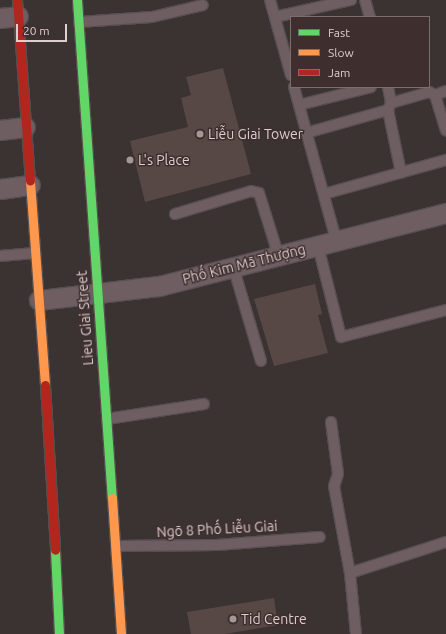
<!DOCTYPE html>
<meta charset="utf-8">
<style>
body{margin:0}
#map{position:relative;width:446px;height:634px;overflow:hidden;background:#3b3232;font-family:Ubuntu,sans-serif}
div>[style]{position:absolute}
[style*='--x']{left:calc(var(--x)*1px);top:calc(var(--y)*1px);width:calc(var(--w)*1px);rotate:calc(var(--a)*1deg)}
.building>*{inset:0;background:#584845}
.roads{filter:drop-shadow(1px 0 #574f4f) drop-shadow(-1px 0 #574f4f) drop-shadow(0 1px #574f4f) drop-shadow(0 -1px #574f4f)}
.lane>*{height:10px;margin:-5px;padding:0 5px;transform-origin:5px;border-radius:5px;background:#6e5e62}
.street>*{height:19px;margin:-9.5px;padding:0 9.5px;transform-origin:9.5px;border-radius:9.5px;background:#6e5e62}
.fast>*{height:9px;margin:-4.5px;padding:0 4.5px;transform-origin:4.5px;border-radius:4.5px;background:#63d668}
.slow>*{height:9px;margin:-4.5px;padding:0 4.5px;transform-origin:4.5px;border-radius:4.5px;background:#ff974d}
.jam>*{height:9px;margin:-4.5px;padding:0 4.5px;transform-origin:4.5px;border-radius:4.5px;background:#b3261e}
.dots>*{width:11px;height:11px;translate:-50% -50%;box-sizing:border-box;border:2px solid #3f2e2e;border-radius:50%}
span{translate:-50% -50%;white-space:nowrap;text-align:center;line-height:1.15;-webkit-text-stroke:3px #3f2e2e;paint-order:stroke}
.poi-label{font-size:14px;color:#dbcfcf}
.left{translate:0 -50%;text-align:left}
.street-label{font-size:14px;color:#dbcfcf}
.legend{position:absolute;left:290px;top:16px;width:140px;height:72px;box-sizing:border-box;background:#3f2e2e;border:1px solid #7d6e6e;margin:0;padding:5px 7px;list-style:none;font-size:12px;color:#dbcfcf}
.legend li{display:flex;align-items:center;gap:8px;height:20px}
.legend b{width:20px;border:1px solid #7d6e6e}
.scale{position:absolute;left:16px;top:24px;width:51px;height:18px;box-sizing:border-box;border:2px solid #dbcfcf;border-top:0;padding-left:5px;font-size:12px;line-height:14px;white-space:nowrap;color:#dbcfcf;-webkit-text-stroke:3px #3f2e2e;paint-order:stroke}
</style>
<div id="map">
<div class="building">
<i style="clip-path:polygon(223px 68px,251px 174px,145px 202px,130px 141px,188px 127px,181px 98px,191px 95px,186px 77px)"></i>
<i style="clip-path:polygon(315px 284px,322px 314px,318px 315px,328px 353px,274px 366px,254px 299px)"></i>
<i style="clip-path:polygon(274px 598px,278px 625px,225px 634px,191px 634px,187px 612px)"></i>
</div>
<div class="roads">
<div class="lane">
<i style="--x:270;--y:0;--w:78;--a:74.4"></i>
<i style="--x:365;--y:0;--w:18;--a:74"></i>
<i style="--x:275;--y:17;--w:78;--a:-12.6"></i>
<i style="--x:79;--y:22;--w:73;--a:-3.9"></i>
<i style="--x:152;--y:17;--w:52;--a:-13.2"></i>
<i style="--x:294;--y:87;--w:158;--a:74.6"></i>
<i style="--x:388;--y:87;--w:16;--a:79"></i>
<i style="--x:391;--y:103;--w:8;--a:113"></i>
<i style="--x:388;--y:110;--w:64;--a:78.3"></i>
<i style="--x:435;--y:95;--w:37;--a:73"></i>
<i style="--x:391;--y:103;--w:40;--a:-16"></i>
<i style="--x:429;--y:92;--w:7;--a:27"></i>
<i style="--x:435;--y:95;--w:12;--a:-20"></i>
<i style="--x:299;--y:105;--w:74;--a:-14"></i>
<i style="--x:306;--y:133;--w:85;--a:-15.7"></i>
<i style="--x:324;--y:194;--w:127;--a:-15.6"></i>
<i style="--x:175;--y:214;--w:79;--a:-16.8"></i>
<i style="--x:251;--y:191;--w:8;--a:14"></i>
<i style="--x:259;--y:193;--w:64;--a:72.7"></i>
<i style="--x:318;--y:246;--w:94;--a:75.8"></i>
<i style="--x:341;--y:337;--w:108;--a:-14.4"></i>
<i style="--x:0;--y:256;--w:35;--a:-5"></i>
<i style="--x:233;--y:266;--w:99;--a:73.6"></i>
<i style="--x:107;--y:419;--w:98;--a:-8.8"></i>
<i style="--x:331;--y:422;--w:52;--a:82.3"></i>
<i style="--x:338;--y:474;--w:13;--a:108"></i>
<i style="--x:334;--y:486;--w:88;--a:79.6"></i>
<i style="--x:350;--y:573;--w:61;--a:84.4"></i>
<i style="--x:116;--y:546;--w:101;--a:-0.6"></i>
<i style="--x:217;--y:545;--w:103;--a:-4.4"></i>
<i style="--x:350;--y:573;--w:101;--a:-17.9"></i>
</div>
<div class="street">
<i style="--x:0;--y:18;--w:18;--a:-6"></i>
<i style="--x:0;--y:130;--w:25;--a:-7"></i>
<i style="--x:0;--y:189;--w:30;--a:-8"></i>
<i style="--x:39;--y:300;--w:121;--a:-6.7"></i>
<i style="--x:159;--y:286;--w:296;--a:-14.3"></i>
</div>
<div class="fast">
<i style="--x:77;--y:0;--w:499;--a:86"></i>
<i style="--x:55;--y:550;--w:84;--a:87.3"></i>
</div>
<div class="slow">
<i style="--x:30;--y:181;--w:205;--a:85.8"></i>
<i style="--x:112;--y:498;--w:136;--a:86.2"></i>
</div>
<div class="jam">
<i style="--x:17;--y:0;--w:181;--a:85.9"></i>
<i style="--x:45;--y:385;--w:165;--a:86.5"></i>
</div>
</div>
<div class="dots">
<i style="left:200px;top:134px;background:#a39898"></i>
<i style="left:130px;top:160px;background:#a39898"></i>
<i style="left:233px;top:619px;background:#a39898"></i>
</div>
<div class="poi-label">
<span class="left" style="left:208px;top:134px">Liễu Giai Tower</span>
<span class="left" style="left:138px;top:160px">L's Place</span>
<span class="left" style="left:241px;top:619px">Tid Centre</span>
</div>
<div class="street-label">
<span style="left:244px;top:264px;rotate:-14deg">Phố Kim Mã Thượng</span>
<span style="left:85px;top:318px;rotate:-94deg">Lieu Giai Street</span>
<span style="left:217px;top:529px;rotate:-3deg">Ngõ 8 Phố Liễu Giai</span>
</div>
<ul class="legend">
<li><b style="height:5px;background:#63d668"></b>Fast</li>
<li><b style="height:5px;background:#ff974d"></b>Slow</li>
<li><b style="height:5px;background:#b3261e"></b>Jam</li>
</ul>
<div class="scale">20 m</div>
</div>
